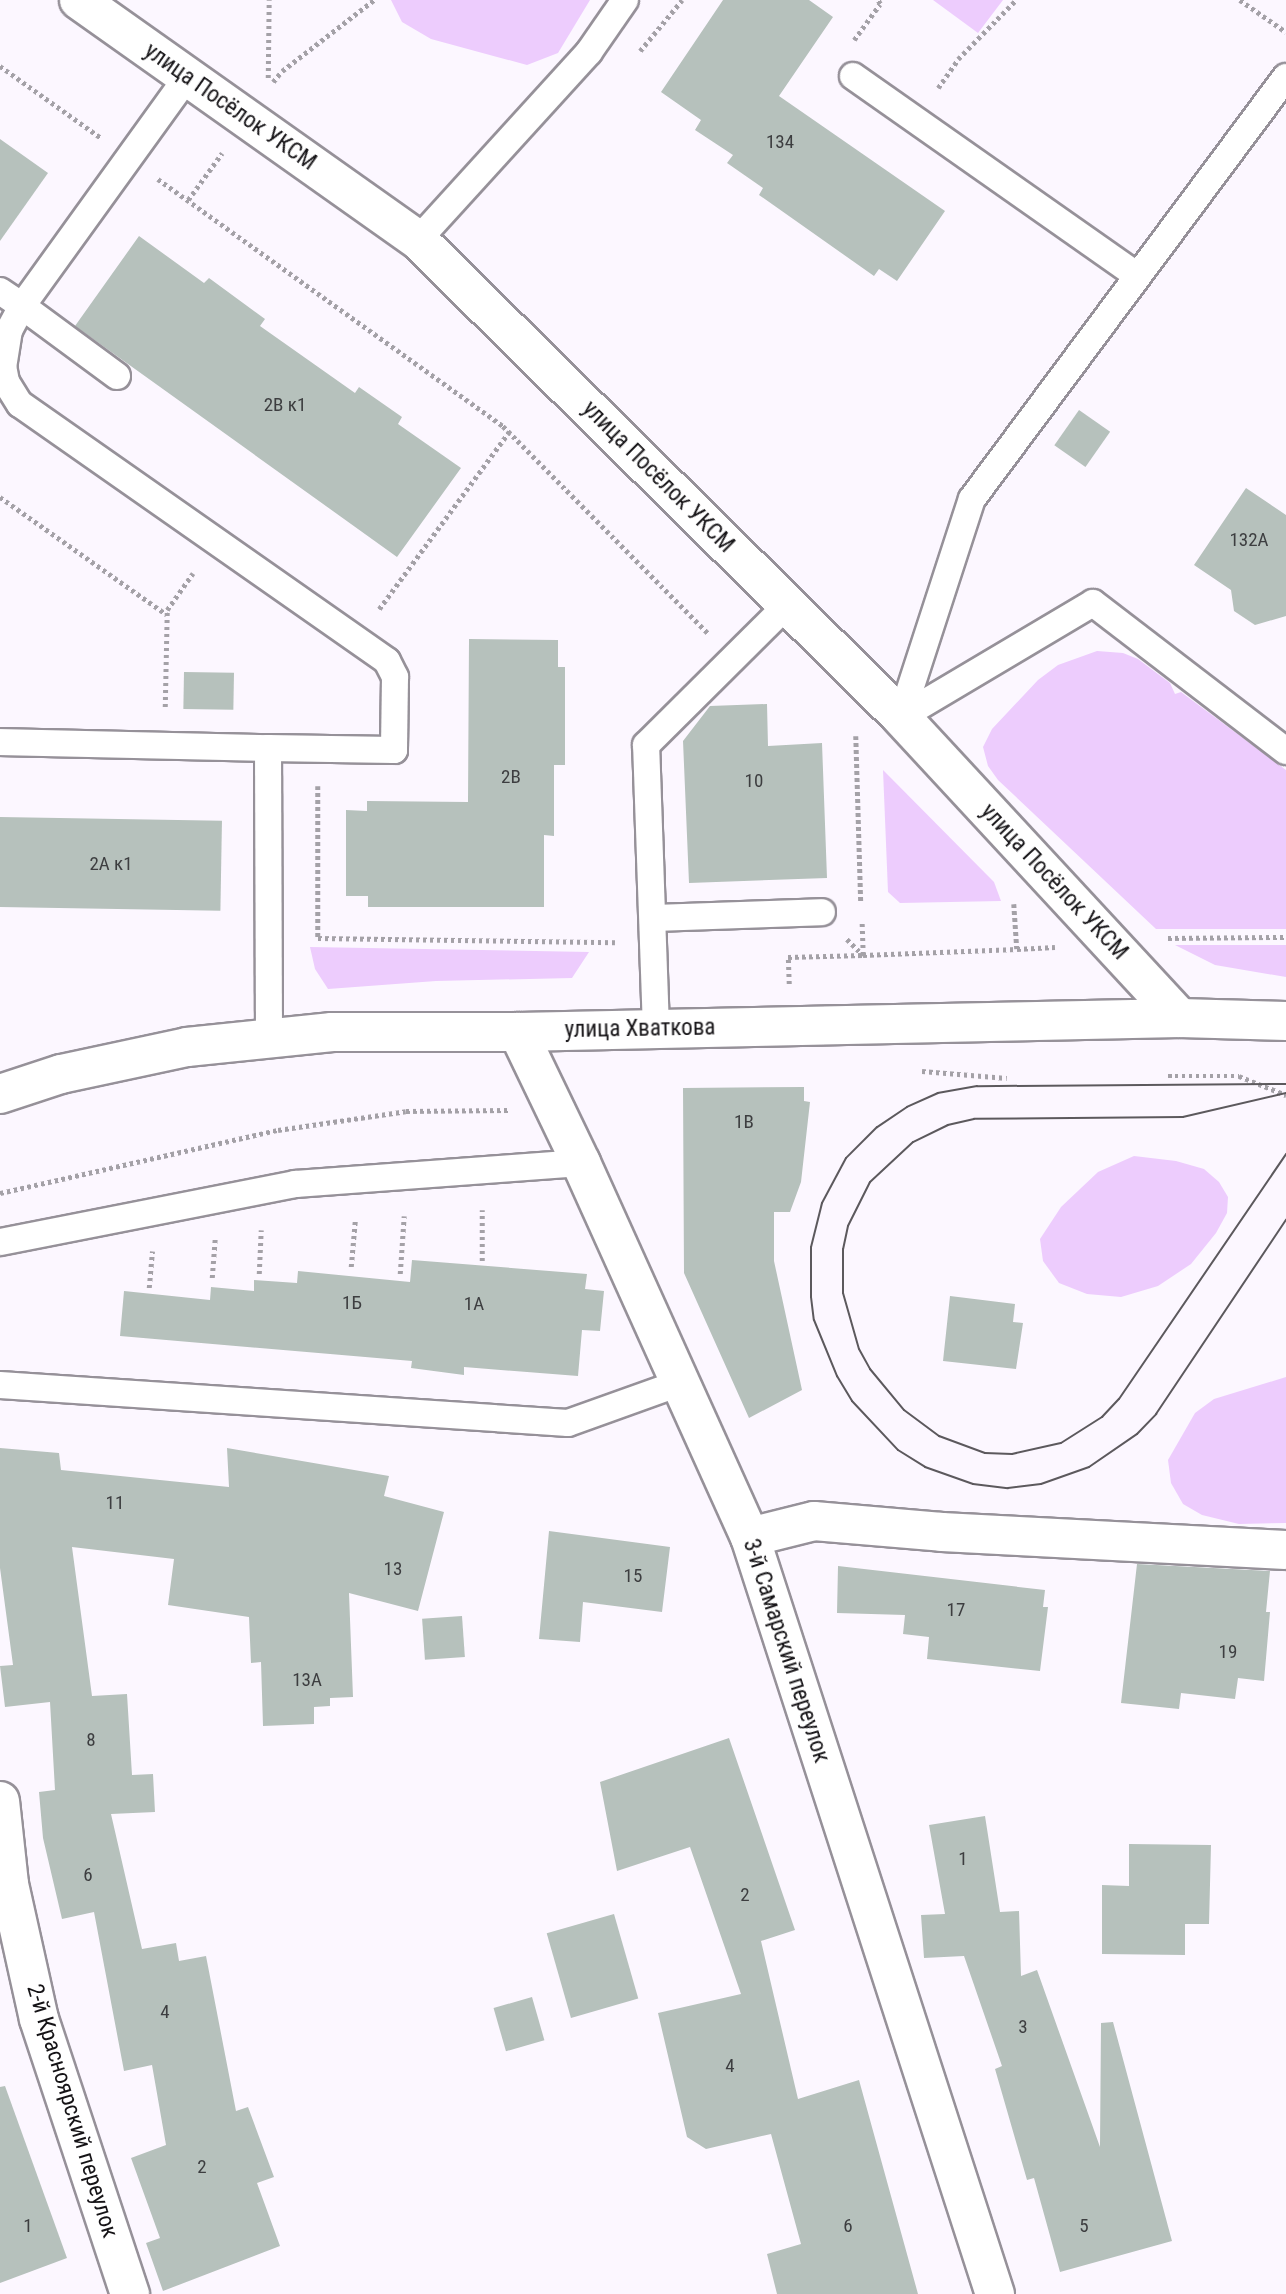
<!DOCTYPE html>
<meta charset="utf-8">
<style>
body{margin:0}
#map{position:relative;width:1286px;height:2294px;overflow:hidden;background:#fcf7ff;font-family:"Roboto Condensed",sans-serif}
div>[style]{position:absolute}
[style*='--x']{left:calc(var(--x)*1px);top:calc(var(--y)*1px);width:calc(var(--w)*1px);rotate:calc(var(--a)*1deg)}
.green>*{inset:0;background:#edccfd}
.building>*{inset:0;background:#b6c1bc;transform-origin:0 0}
.path>*{height:4.5px;margin-top:-2.25px;transform-origin:0;background:repeating-linear-gradient(90deg,#a4a1a7 0 3.5px,transparent 0 7px)}
.roads{filter:drop-shadow(2px 0 #969199) drop-shadow(-2px 0 #969199) drop-shadow(0 2px #969199) drop-shadow(0 -2px #969199)}
.service>*{height:26px;margin:-13px;padding:0 13px;transform-origin:13px;border-radius:13px;background:#fff}
.minor>*{height:38px;margin:-19px;padding:0 19px;transform-origin:19px;border-radius:19px;background:#fff}
.secondary>*{height:38px;margin:-19px;padding:0 19px;transform-origin:19px;border-radius:19px;background:#fff}
.tram>*{height:2px;margin:-1px;padding:0 1px;transform-origin:1px;border-radius:1px;background:#5c595d}
span{translate:-50% -50%;white-space:nowrap;text-align:center;line-height:1.15;-webkit-text-stroke:7px #fff;paint-order:stroke}
.number-label{font-size:19px;color:#3d3e40}
.number-label span{-webkit-text-stroke-width:0}
.street-label{font-size:23px;color:#151316}
</style>
<div id="map">
<div class="green">
<i style="clip-path:polygon(391px 0,590px 0,558px 53px,527px 65px,431px 39px,402px 22px)"></i>
<i style="clip-path:polygon(933px 0,1003px 0,978px 33px)"></i>
<i style="clip-path:polygon(1097px 651px,1123px 653px,1138px 659px,1170px 683px,1175px 694px,1181px 692px,1286px 770px,1286px 929px,1156px 929px,998px 780px,988px 766px,983px 747px,992px 729px,1038px 680px,1058px 665px)"></i>
<i style="clip-path:polygon(883px 770px,994px 882px,1001px 901px,900px 903px,888px 892px)"></i>
<i style="clip-path:polygon(1175px 945px,1286px 945px,1286px 977px,1215px 965px)"></i>
<i style="clip-path:polygon(310px 947px,589px 952px,572px 978px,436px 981px,328px 989px,315px 969px)"></i>
<i style="clip-path:polygon(1134px 1156px,1176px 1161px,1204px 1169px,1219px 1182px,1228px 1197px,1227px 1213px,1216px 1233px,1191px 1264px,1158px 1286px,1121px 1297px,1087px 1294px,1059px 1283px,1043px 1261px,1040px 1239px,1061px 1207px,1098px 1172px)"></i>
<i style="clip-path:polygon(1286px 1377px,1286px 1523px,1239px 1524px,1202px 1515px,1183px 1504px,1171px 1483px,1168px 1460px,1195px 1413px,1214px 1399px)"></i>
</div>
<div class="building">
<i style="clip-path:polygon(723px 0,809px 0,833px 17px,779px 96px,945px 211px,897px 281px,879px 269px,874px 276px,759px 195px,763px 188px,727px 163px,733px 155px,695px 130px,701px 120px,661px 92px)"></i>
<i style="clip-path:polygon(0 139px,48px 173px,0 241px)"></i>
<i style="clip-path:polygon(139px 236px,204px 283px,209px 278px,265px 319px,260px 326px,355px 393px,359px 387px,402px 417px,398px 424px,461px 468px,397px 557px,75px 326px)"></i>
<i style="left:1079px;top:410px;width:38px;height:43px;rotate:35deg"></i>
<i style="clip-path:polygon(1246px 488px,1286px 515px,1286px 616px,1255px 625px,1234px 611px,1231px 590px,1194px 565px)"></i>
<i style="clip-path:polygon(469px 639px,558px 640px,558px 667px,565px 667px,565px 765px,554px 765px,554px 836px,544px 835px,544px 907px,368px 907px,368px 896px,346px 896px,346px 810px,367px 811px,367px 801px,468px 802px)"></i>
<i style="left:184px;top:672px;width:50px;height:37px;rotate:1deg"></i>
<i style="clip-path:polygon(767px 704px,768px 746px,822px 743px,827px 878px,689px 883px,683px 741px,710px 706px)"></i>
<i style="left:0;top:817px;width:222px;height:90px;rotate:1deg"></i>
<i style="clip-path:polygon(804px 1087px,804px 1101px,810px 1102px,801px 1182px,790px 1212px,774px 1212px,774px 1261px,802px 1390px,749px 1418px,684px 1273px,683px 1088px)"></i>
<i style="clip-path:polygon(412px 1260px,587px 1274px,585px 1289px,604px 1291px,600px 1331px,582px 1330px,578px 1376px,464px 1367px,464px 1375px,411px 1368px,412px 1361px,120px 1336px,124px 1291px,210px 1300px,211px 1287px,254px 1291px,254px 1280px,297px 1283px,298px 1271px,410px 1282px)"></i>
<i style="clip-path:polygon(950px 1296px,1015px 1304px,1013px 1322px,1023px 1323px,1016px 1369px,943px 1361px)"></i>
<i style="clip-path:polygon(0 1448px,59px 1453px,61px 1470px,229px 1487px,227px 1448px,389px 1476px,384px 1496px,444px 1512px,418px 1611px,349px 1593px,353px 1697px,330px 1698px,330px 1706px,314px 1707px,314px 1724px,263px 1726px,261px 1662px,251px 1663px,249px 1617px,168px 1605px,174px 1559px,72px 1547px,92px 1696px,127px 1694px,132px 1775px,153px 1774px,155px 1812px,111px 1814px,142px 1949px,176px 1943px,179px 1961px,206px 1956px,236px 2111px,248px 2107px,274px 2177px,257px 2183px,280px 2246px,163px 2291px,146px 2243px,160px 2238px,131px 2158px,166px 2145px,152px 2065px,124px 2071px,94px 1912px,62px 1919px,43px 1838px,39px 1792px,55px 1790px,50px 1702px,5px 1707px,0 1666px,13px 1665px,0 1568px)"></i>
<i style="clip-path:polygon(549px 1531px,670px 1547px,662px 1612px,583px 1602px,580px 1642px,539px 1639px)"></i>
<i style="clip-path:polygon(1137px 1564px,1270px 1571px,1266px 1612px,1270px 1612px,1264px 1681px,1238px 1678px,1235px 1699px,1181px 1693px,1179px 1709px,1121px 1703px)"></i>
<i style="clip-path:polygon(838px 1566px,1045px 1590px,1043px 1607px,1048px 1607px,1040px 1671px,927px 1659px,929px 1637px,903px 1634px,905px 1615px,837px 1613px)"></i>
<i style="left:462px;top:1616px;width:41px;height:40px;rotate:86deg"></i>
<i style="clip-path:polygon(729px 1738px,795px 1930px,761px 1941px,798px 2099px,859px 2080px,918px 2294px,777px 2294px,767px 2254px,801px 2244px,771px 2134px,706px 2149px,687px 2137px,658px 2013px,741px 1994px,690px 1847px,617px 1871px,600px 1782px)"></i>
<i style="clip-path:polygon(985px 1816px,1000px 1912px,1019px 1911px,1021px 1976px,1037px 1970px,1100px 2147px,1101px 2023px,1113px 2022px,1172px 2241px,1060px 2272px,1034px 2178px,1027px 2180px,995px 2069px,1002px 2066px,964px 1956px,924px 1958px,921px 1915px,945px 1914px,929px 1825px)"></i>
<i style="clip-path:polygon(1129px 1844px,1211px 1845px,1209px 1924px,1185px 1924px,1185px 1955px,1102px 1954px,1102px 1885px,1129px 1886px)"></i>
<i style="left:614px;top:1914px;width:88px;height:70px;rotate:74deg"></i>
<i style="left:532px;top:1997px;width:45px;height:40px;rotate:74deg"></i>
<i style="clip-path:polygon(5px 2086px,67px 2258px,0 2283px,0 2087px)"></i>
</div>
<div class="path">
<i style="--x:1240;--y:0;--w:56;--a:34.8"></i>
<i style="--x:854;--y:40;--w:44;--a:-54.2"></i>
<i style="--x:880;--y:4;--w:4;--a:-117"></i>
<i style="--x:640;--y:51;--w:66;--a:-50.5"></i>
<i style="--x:0;--y:66;--w:123;--a:35.4"></i>
<i style="--x:268;--y:78;--w:78;--a:-89.3"></i>
<i style="--x:273;--y:82;--w:14;--a:-51"></i>
<i style="--x:282;--y:71;--w:116;--a:-37.7"></i>
<i style="--x:938;--y:88;--w:35;--a:-55"></i>
<i style="--x:958;--y:59;--w:83;--a:-45.5"></i>
<i style="--x:158;--y:179;--w:424;--a:35.6"></i>
<i style="--x:503;--y:426;--w:291;--a:45.3"></i>
<i style="--x:188;--y:200;--w:58;--a:-54.1"></i>
<i style="--x:0;--y:497;--w:204;--a:35.2"></i>
<i style="--x:379;--y:609;--w:220;--a:-53.7"></i>
<i style="--x:165;--y:707;--w:97;--a:-88.8"></i>
<i style="--x:167;--y:610;--w:45;--a:-54.9"></i>
<i style="--x:856;--y:736;--w:166;--a:88.3"></i>
<i style="--x:318;--y:786;--w:152;--a:90"></i>
<i style="--x:318;--y:938;--w:297;--a:0.8"></i>
<i style="--x:1014;--y:904;--w:45;--a:86.2"></i>
<i style="--x:1017;--y:949;--w:38;--a:-3"></i>
<i style="--x:1168;--y:938;--w:118;--a:-0.5"></i>
<i style="--x:847;--y:939;--w:23;--a:45"></i>
<i style="--x:863;--y:955;--w:154;--a:-2.2"></i>
<i style="--x:789;--y:984;--w:27;--a:-92"></i>
<i style="--x:788;--y:957;--w:75;--a:-1.5"></i>
<i style="--x:863;--y:955;--w:34;--a:-92"></i>
<i style="--x:922;--y:1071;--w:85;--a:4.7"></i>
<i style="--x:1168;--y:1076;--w:71;--a:0"></i>
<i style="--x:1239;--y:1076;--w:51;--a:22"></i>
<i style="--x:0;--y:1193;--w:285;--a:-12.8"></i>
<i style="--x:278;--y:1130;--w:129;--a:-8.4"></i>
<i style="--x:406;--y:1111;--w:102;--a:-0.6"></i>
<i style="--x:482;--y:1261;--w:51;--a:-90"></i>
<i style="--x:351;--y:1267;--w:46;--a:-85"></i>
<i style="--x:259;--y:1274;--w:44;--a:-87.4"></i>
<i style="--x:400;--y:1274;--w:58;--a:-86.1"></i>
<i style="--x:212;--y:1278;--w:40;--a:-85.7"></i>
<i style="--x:149;--y:1288;--w:37;--a:-85"></i>
</div>
<div class="roads">
<div class="service">
<i style="--x:853;--y:76;--w:346;--a:35.1"></i>
<i style="--x:418;--y:240;--w:254;--a:-47.7"></i>
<i style="--x:589;--y:52;--w:63;--a:-55.3"></i>
<i style="--x:0;--y:291;--w:27;--a:34"></i>
<i style="--x:22;--y:306;--w:282;--a:-54.2"></i>
<i style="--x:117;--y:376;--w:118;--a:-143.6"></i>
<i style="--x:22;--y:306;--w:27;--a:118"></i>
<i style="--x:9;--y:330;--w:36;--a:99"></i>
<i style="--x:3;--y:366;--w:16;--a:79"></i>
<i style="--x:6;--y:382;--w:26;--a:58"></i>
<i style="--x:20;--y:404;--w:448;--a:35"></i>
<i style="--x:387;--y:661;--w:18;--a:63"></i>
<i style="--x:395;--y:677;--w:73;--a:90.8"></i>
<i style="--x:901;--y:717;--w:229;--a:-72"></i>
<i style="--x:972;--y:499;--w:526;--a:-53.35"></i>
<i style="--x:901;--y:717;--w:223;--a:-30.7"></i>
<i style="--x:1093;--y:603;--w:243;--a:37.5"></i>
<i style="--x:0;--y:742;--w:268;--a:1.3"></i>
<i style="--x:268;--y:748;--w:291;--a:89.8"></i>
<i style="--x:268;--y:748;--w:126;--a:0.9"></i>
<i style="--x:394;--y:750;--w:5;--a:-90"></i>
<i style="--x:653;--y:918;--w:169;--a:-2"></i>
<i style="--x:656;--y:1029;--w:284;--a:-92"></i>
<i style="--x:646;--y:745;--w:199;--a:-44.8"></i>
<i style="--x:0;--y:1242;--w:301;--a:-11.1"></i>
<i style="--x:295;--y:1184;--w:287;--a:-4.2"></i>
<i style="--x:0;--y:1385;--w:569;--a:3.83"></i>
<i style="--x:568;--y:1423;--w:119;--a:-19.7"></i>
</div>
<div class="minor">
<i style="--x:79;--y:0;--w:415;--a:35.3"></i>
<i style="--x:418;--y:240;--w:679;--a:44.64"></i>
<i style="--x:901;--y:717;--w:410;--a:47.2"></i>
<i style="--x:518;--y:1032;--w:145;--a:64.3"></i>
<i style="--x:581;--y:1163;--w:410;--a:65.7"></i>
<i style="--x:750;--y:1537;--w:796;--a:72.07"></i>
<i style="--x:750;--y:1537;--w:66;--a:-14"></i>
<i style="--x:814;--y:1521;--w:128;--a:4.9"></i>
<i style="--x:942;--y:1532;--w:344;--a:3"></i>
<i style="--x:0;--y:1801;--w:83;--a:83.8"></i>
<i style="--x:9;--y:1884;--w:138;--a:77.5"></i>
<i style="--x:39;--y:2019;--w:290;--a:71.7"></i>
</div>
<div class="secondary">
<i style="--x:0;--y:1094;--w:64;--a:-18.2"></i>
<i style="--x:61;--y:1074;--w:129;--a:-12.1"></i>
<i style="--x:187;--y:1047;--w:146;--a:-5.9"></i>
<i style="--x:332;--y:1032;--w:186;--a:0"></i>
<i style="--x:518;--y:1032;--w:662;--a:-1.21"></i>
<i style="--x:1180;--y:1018;--w:106;--a:1.6"></i>
</div>
</div>
<div class="tram">
<i style="--x:1286;--y:1084;--w:309;--a:179.6"></i>
<i style="--x:977;--y:1086;--w:40;--a:170"></i>
<i style="--x:938;--y:1093;--w:34;--a:156"></i>
<i style="--x:907;--y:1107;--w:36;--a:146"></i>
<i style="--x:877;--y:1127;--w:44;--a:135"></i>
<i style="--x:846;--y:1158;--w:51;--a:118.1"></i>
<i style="--x:822;--y:1203;--w:45;--a:104"></i>
<i style="--x:811;--y:1247;--w:50;--a:90"></i>
<i style="--x:811;--y:1297;--w:23;--a:83"></i>
<i style="--x:814;--y:1320;--w:61;--a:67.7"></i>
<i style="--x:837;--y:1376;--w:29;--a:59"></i>
<i style="--x:852;--y:1401;--w:67;--a:46.8"></i>
<i style="--x:898;--y:1450;--w:32;--a:32"></i>
<i style="--x:925;--y:1467;--w:51;--a:19.5"></i>
<i style="--x:973;--y:1484;--w:35;--a:7"></i>
<i style="--x:1008;--y:1488;--w:33;--a:-7"></i>
<i style="--x:1041;--y:1484;--w:51;--a:-19.5"></i>
<i style="--x:1089;--y:1467;--w:58;--a:-34.5"></i>
<i style="--x:1137;--y:1434;--w:28;--a:-46"></i>
<i style="--x:1156;--y:1414;--w:234;--a:-56.2"></i>
<i style="--x:1286;--y:1093;--w:106;--a:166.9"></i>
<i style="--x:1183;--y:1117;--w:209;--a:179.5"></i>
<i style="--x:974;--y:1119;--w:27;--a:167"></i>
<i style="--x:948;--y:1125;--w:39;--a:154"></i>
<i style="--x:913;--y:1142;--w:59;--a:137.1"></i>
<i style="--x:870;--y:1182;--w:49;--a:116.6"></i>
<i style="--x:848;--y:1226;--w:24;--a:102"></i>
<i style="--x:843;--y:1249;--w:44;--a:90"></i>
<i style="--x:843;--y:1293;--w:58;--a:74.1"></i>
<i style="--x:859;--y:1349;--w:23;--a:61"></i>
<i style="--x:870;--y:1369;--w:53;--a:50.3"></i>
<i style="--x:904;--y:1410;--w:44;--a:36.6"></i>
<i style="--x:939;--y:1436;--w:49;--a:20.3"></i>
<i style="--x:985;--y:1453;--w:27;--a:2"></i>
<i style="--x:1012;--y:1454;--w:50;--a:-12.7"></i>
<i style="--x:1061;--y:1443;--w:49;--a:-32.4"></i>
<i style="--x:1102;--y:1417;--w:25;--a:-47"></i>
<i style="--x:1119;--y:1399;--w:297;--a:-55.7"></i>
</div>
<div class="number-label">
<span style="left:780px;top:142px">134</span>
<span style="left:285px;top:405px">2В к1</span>
<span style="left:1249px;top:540px">132А</span>
<span style="left:511px;top:777px">2В</span>
<span style="left:754px;top:781px">10</span>
<span style="left:111px;top:864px">2А к1</span>
<span style="left:744px;top:1122px">1В</span>
<span style="left:352px;top:1303px">1Б</span>
<span style="left:474px;top:1304px">1А</span>
<span style="left:115px;top:1503px">11</span>
<span style="left:393px;top:1569px">13</span>
<span style="left:633px;top:1576px">15</span>
<span style="left:956px;top:1610px">17</span>
<span style="left:1228px;top:1652px">19</span>
<span style="left:307px;top:1680px">13А</span>
<span style="left:91px;top:1740px">8</span>
<span style="left:963px;top:1859px">1</span>
<span style="left:88px;top:1875px">6</span>
<span style="left:745px;top:1895px">2</span>
<span style="left:165px;top:2012px">4</span>
<span style="left:1023px;top:2027px">3</span>
<span style="left:730px;top:2066px">4</span>
<span style="left:202px;top:2167px">2</span>
<span style="left:28px;top:2226px">1</span>
<span style="left:848px;top:2226px">6</span>
<span style="left:1084px;top:2226px">5</span>
</div>
<div class="street-label">
<span style="left:230px;top:107px;rotate:35deg">улица Посёлок УКСМ</span>
<span style="left:658px;top:477px;rotate:45deg">улица Посёлок УКСМ</span>
<span style="left:1054px;top:882px;rotate:47deg">улица Посёлок УКСМ</span>
<span style="left:640px;top:1029px;rotate:-1deg">улица Хваткова</span>
<span style="left:786px;top:1651px;rotate:72deg">3-й Самарский переулок</span>
<span style="left:72px;top:2111px;rotate:73deg">2-й Красноярский переулок</span>
</div>
</div>
